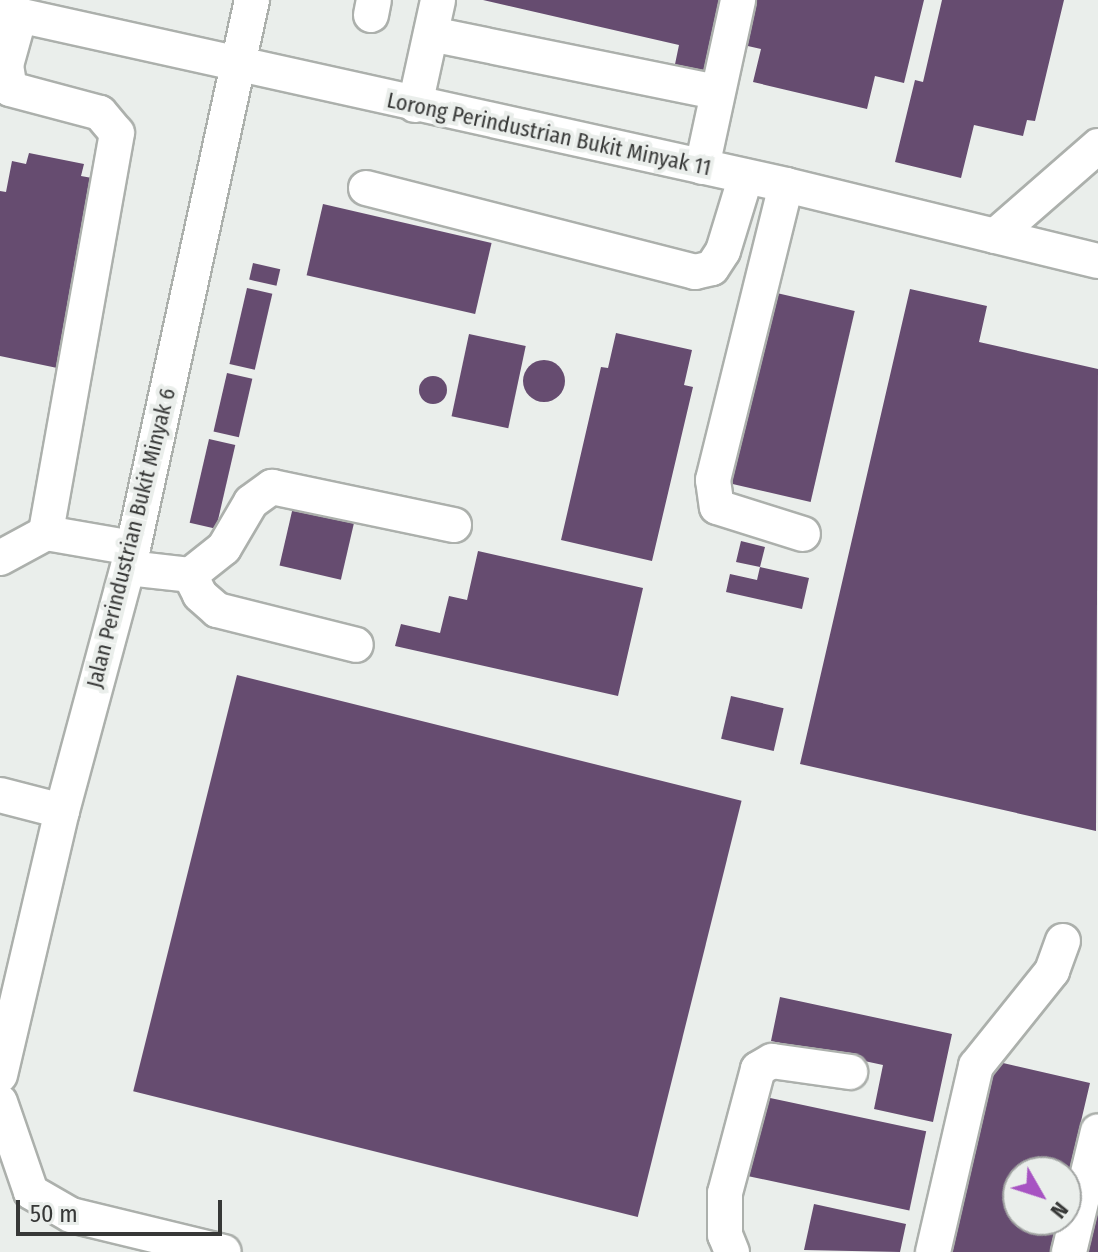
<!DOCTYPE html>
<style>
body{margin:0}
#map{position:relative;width:1098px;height:1252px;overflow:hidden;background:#eaeeeb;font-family:"Fira Sans Condensed",sans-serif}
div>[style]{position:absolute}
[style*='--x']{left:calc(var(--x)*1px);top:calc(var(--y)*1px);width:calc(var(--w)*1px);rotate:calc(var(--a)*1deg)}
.building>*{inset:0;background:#664c70;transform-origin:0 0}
.round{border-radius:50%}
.roads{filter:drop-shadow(2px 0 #acb0ac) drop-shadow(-2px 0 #acb0ac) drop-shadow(0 2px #acb0ac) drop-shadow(0 -2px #acb0ac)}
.minor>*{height:34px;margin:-17px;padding:0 17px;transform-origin:17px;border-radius:17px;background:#fff}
span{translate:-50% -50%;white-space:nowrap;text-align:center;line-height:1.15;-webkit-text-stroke:8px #eaeeeb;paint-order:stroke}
.street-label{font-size:22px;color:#373837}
.north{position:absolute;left:1002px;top:1156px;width:80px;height:80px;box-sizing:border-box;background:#eaeeeb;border:2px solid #a2a5a3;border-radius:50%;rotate:129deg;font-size:22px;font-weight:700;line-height:32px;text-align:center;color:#373837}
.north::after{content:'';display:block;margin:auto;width:28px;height:36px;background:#a753c2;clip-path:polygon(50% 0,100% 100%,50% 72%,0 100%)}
.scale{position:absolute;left:16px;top:1200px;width:206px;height:36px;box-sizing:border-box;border:4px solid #373837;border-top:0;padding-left:10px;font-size:24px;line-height:28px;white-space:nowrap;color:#373837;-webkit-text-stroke:6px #eaeeeb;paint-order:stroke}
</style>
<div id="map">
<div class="building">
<i style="clip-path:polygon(483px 0,726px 0,708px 77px,674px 69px,679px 45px)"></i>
<i style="clip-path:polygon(750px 0,924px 0,904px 83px,875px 76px,867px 109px,753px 82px,761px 49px,739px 44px)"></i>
<i style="clip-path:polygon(942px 0,1064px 0,1035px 121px,1027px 120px,1023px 136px,974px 125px,961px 178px,895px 162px,915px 80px,923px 82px)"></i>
<i style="clip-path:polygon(29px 153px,84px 164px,81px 176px,103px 180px,62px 369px,0 356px,0 191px,6px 192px,12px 161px,26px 164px)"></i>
<i style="left:323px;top:204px;width:173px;height:73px;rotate:13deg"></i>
<i style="left:253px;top:263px;width:28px;height:17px;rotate:13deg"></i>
<i style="left:247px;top:288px;width:26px;height:78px;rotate:13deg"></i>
<i style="clip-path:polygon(910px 289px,987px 306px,979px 342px,1098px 369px,1096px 831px,800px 764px)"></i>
<i style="left:768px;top:291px;width:89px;height:196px;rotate:13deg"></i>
<i style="clip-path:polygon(616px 333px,692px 350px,684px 385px,693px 387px,652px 561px,561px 540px,601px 367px,608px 368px)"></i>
<i style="left:469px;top:334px;width:58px;height:84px;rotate:12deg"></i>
<i class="round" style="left:523px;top:360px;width:42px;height:42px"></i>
<i style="left:227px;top:373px;width:26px;height:60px;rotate:13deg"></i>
<i class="round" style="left:419px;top:376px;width:28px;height:28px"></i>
<i style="left:209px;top:439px;width:27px;height:86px;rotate:13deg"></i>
<i style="left:293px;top:507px;width:63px;height:60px;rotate:13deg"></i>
<i style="clip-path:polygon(741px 541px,765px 547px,760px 567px,809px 578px,802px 609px,726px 592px,730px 574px,757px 580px,760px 567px,736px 562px)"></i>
<i style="clip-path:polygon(478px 551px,643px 588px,618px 696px,395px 646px,401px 624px,440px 633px,449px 596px,467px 600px)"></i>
<i style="left:237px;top:675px;width:520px;height:429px;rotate:14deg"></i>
<i style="left:731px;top:696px;width:54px;height:44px;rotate:13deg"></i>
<i style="clip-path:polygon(780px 997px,952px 1034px,933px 1122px,874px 1109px,883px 1065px,771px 1041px)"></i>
<i style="clip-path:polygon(986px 1059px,1090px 1083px,1067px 1181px,1066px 1172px,1018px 1172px,1018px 1220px,1058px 1220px,1051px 1252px,941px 1252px)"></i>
<i style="left:756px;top:1095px;width:174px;height:81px;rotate:12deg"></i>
<i style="clip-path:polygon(1098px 1161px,1098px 1252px,1076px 1252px)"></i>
<i style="clip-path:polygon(814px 1204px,906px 1224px,900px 1252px,804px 1250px)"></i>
</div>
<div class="roads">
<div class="minor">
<i style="--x:0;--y:11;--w:805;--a:12.48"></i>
<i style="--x:786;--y:185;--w:321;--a:13.7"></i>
<i style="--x:20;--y:15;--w:52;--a:105.6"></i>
<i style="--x:6;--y:65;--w:24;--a:81"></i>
<i style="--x:10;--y:89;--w:93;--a:14.9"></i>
<i style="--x:100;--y:113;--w:26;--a:50"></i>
<i style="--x:117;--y:133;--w:406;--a:100.1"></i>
<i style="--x:371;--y:15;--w:15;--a:-79"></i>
<i style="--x:431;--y:34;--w:291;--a:11.5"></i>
<i style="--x:415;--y:105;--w:107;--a:-77.6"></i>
<i style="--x:702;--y:167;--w:171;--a:-77.8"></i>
<i style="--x:786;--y:185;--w:304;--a:103.9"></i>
<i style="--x:713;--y:480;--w:27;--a:82"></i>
<i style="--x:717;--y:507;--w:90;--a:17.4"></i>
<i style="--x:366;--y:188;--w:340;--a:14.3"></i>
<i style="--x:695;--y:272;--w:17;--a:-13"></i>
<i style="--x:712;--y:268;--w:20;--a:-57"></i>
<i style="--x:723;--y:251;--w:78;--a:-73"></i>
<i style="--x:995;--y:236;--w:137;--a:-41.1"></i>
<i style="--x:0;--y:558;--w:52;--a:-28.5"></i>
<i style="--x:46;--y:533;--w:88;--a:9.8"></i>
<i style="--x:128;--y:568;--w:62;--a:6.4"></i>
<i style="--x:190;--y:575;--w:22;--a:63"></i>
<i style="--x:200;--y:595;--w:23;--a:41"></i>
<i style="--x:217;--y:610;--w:143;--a:14.1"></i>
<i style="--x:190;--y:575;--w:43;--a:-38.5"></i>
<i style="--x:224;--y:548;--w:53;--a:-59.6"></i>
<i style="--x:251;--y:502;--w:26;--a:-36"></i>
<i style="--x:272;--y:487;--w:186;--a:11.8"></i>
<i style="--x:0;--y:795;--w:64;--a:14.5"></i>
<i style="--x:0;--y:1075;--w:271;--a:-76.8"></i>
<i style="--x:62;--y:811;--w:272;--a:-74.9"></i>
<i style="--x:133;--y:548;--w:561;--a:-77.75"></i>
<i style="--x:0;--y:1102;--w:95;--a:71"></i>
<i style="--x:31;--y:1192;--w:46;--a:29.9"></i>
<i style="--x:71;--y:1215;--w:157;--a:13.6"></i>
<i style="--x:732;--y:1252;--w:18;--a:-112"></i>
<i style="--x:725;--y:1235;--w:42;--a:-90"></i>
<i style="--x:725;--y:1193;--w:128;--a:-75.1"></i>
<i style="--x:758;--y:1069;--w:16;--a:-30"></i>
<i style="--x:772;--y:1061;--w:79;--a:8"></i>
<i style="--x:933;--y:1252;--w:191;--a:-77"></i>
<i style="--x:976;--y:1066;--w:122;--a:-51.3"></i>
<i style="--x:1052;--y:971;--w:32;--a:-70"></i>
<i style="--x:1069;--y:1252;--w:124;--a:-76.5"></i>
</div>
</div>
<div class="street-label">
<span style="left:549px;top:134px;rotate:12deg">Lorong Perindustrian Bukit Minyak 11</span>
<span style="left:131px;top:538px;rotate:-76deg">Jalan Perindustrian Bukit Minyak 6</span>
</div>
<div class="north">N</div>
<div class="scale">50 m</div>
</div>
